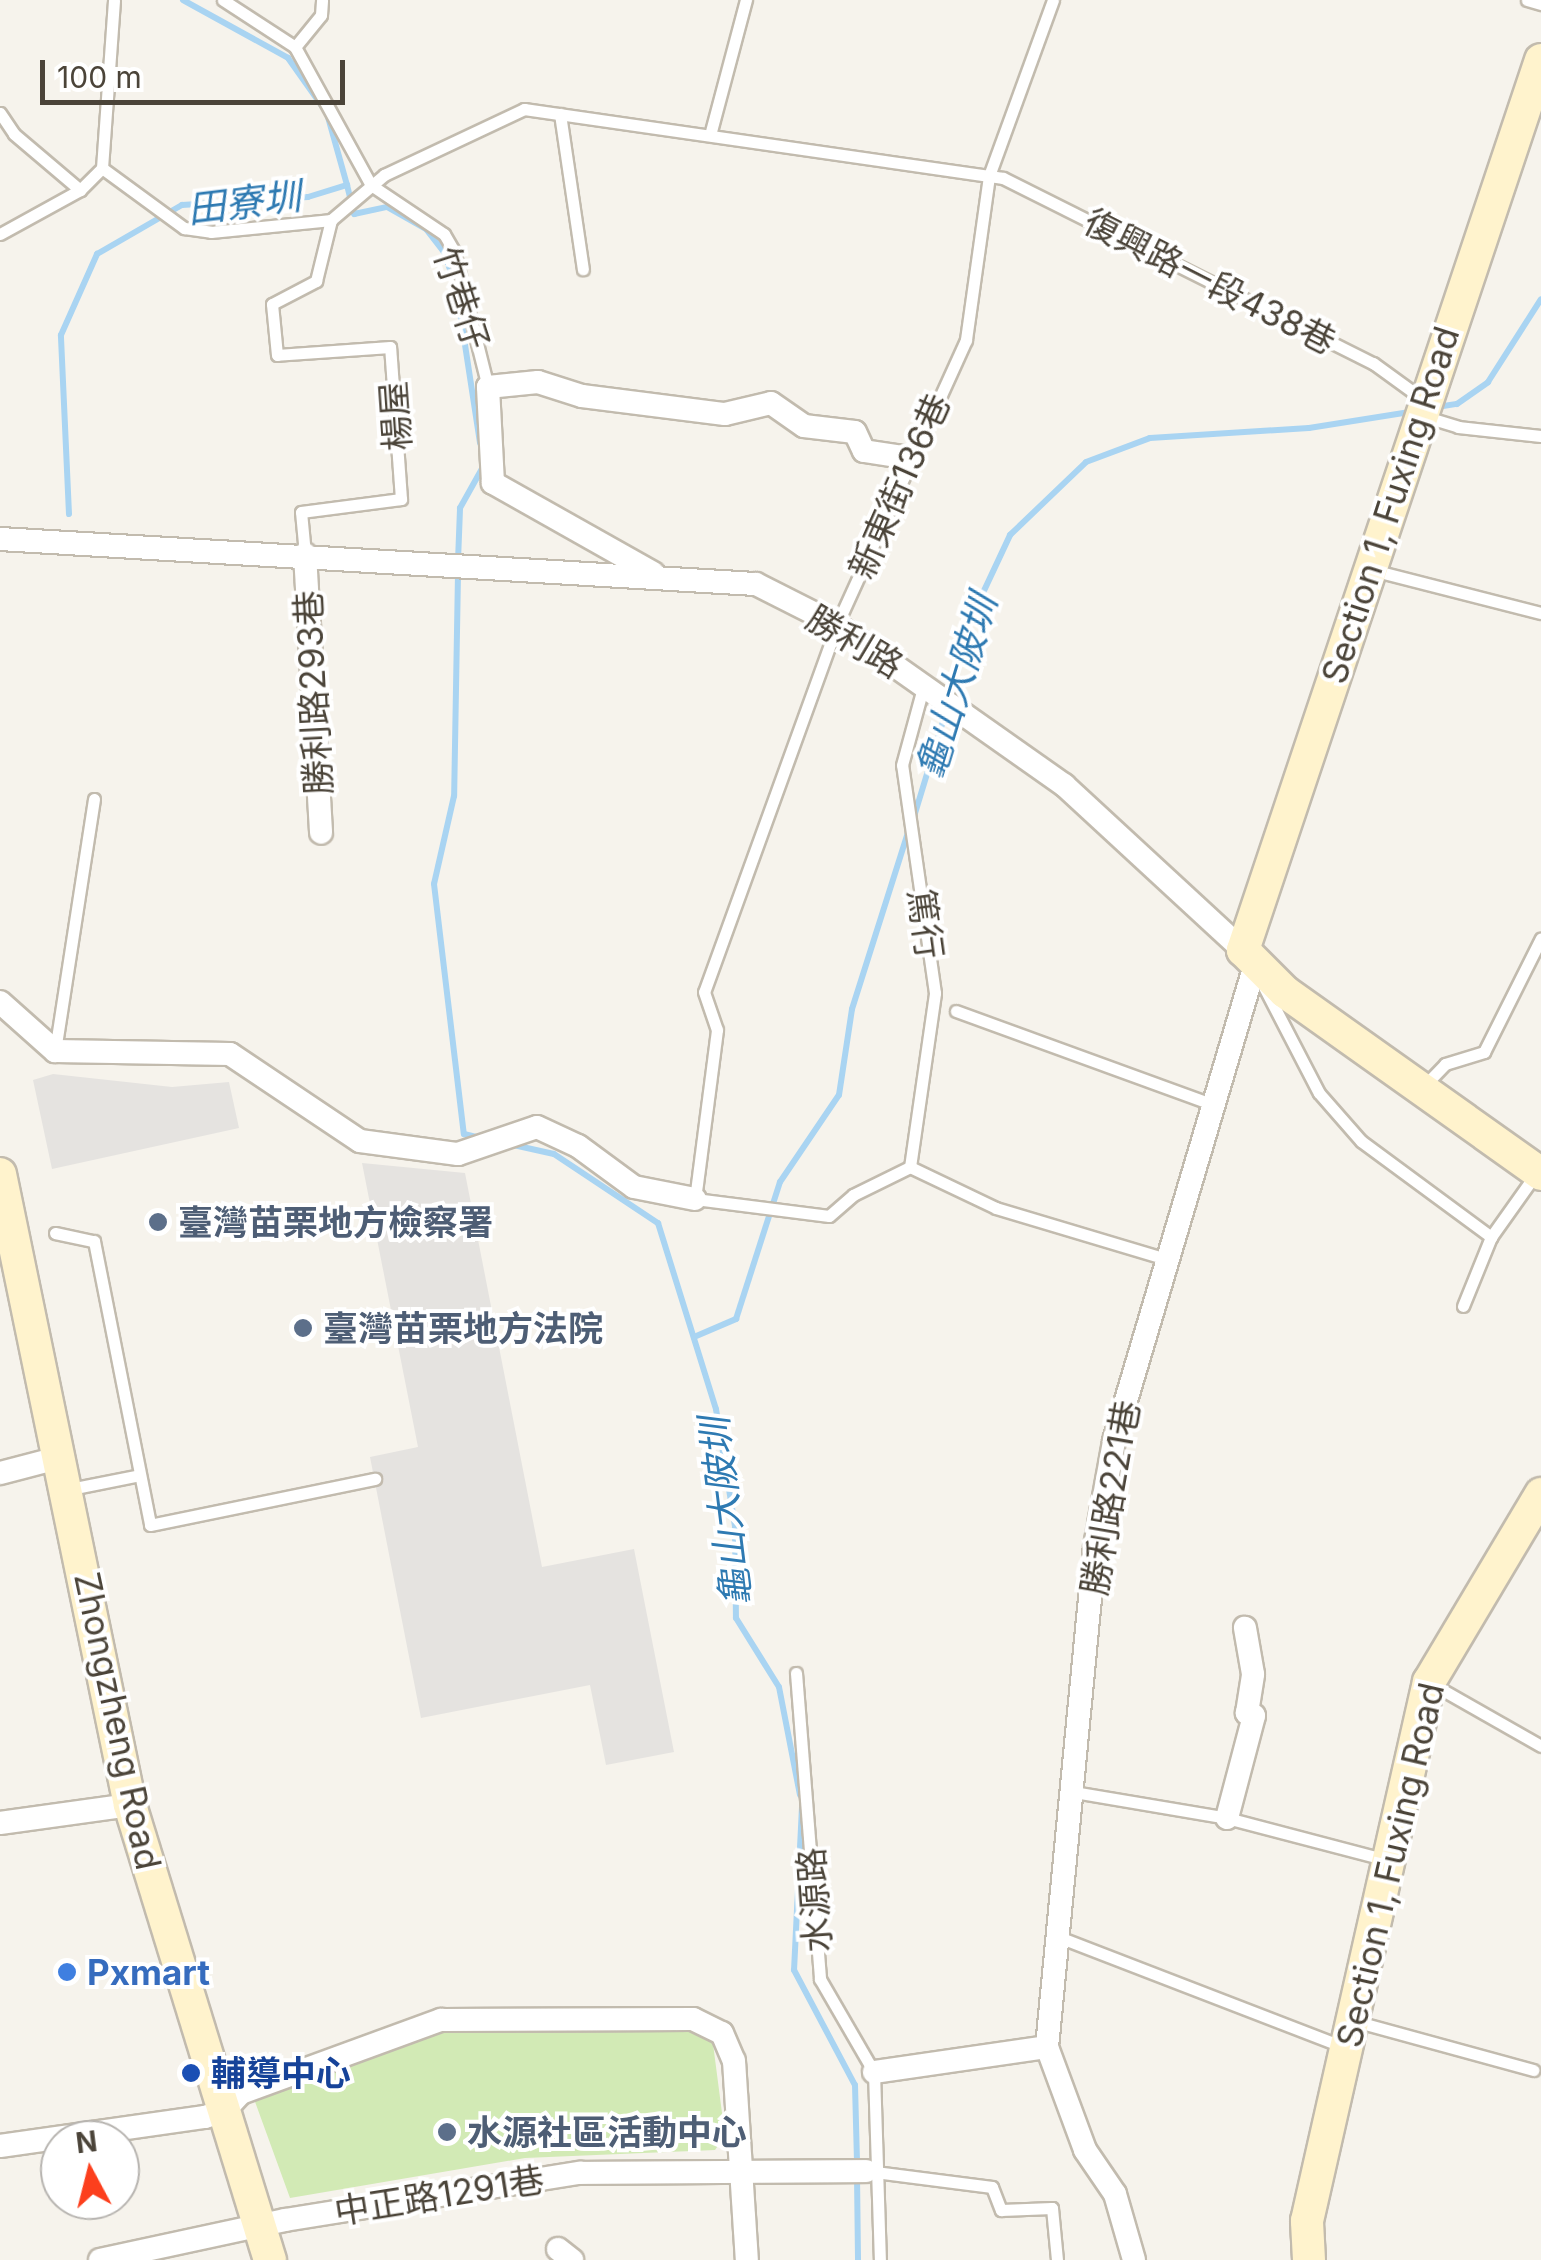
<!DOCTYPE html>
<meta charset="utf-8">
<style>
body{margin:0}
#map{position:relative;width:1541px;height:2260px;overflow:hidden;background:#f6f3ec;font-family:Inter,"Noto Sans TC",sans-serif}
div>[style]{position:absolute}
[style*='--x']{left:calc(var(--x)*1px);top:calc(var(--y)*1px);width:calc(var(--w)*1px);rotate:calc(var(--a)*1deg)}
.green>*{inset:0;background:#d2eab5}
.parking>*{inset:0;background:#e5e3e0}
.stream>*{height:6px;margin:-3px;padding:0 3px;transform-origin:3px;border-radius:3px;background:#a9d4f2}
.roads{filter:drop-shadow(2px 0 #c2bbae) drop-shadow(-2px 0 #c2bbae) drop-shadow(0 2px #c2bbae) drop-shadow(0 -2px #c2bbae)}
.lane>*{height:11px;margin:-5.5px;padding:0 5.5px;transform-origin:5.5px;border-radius:5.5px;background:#fff}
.street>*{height:22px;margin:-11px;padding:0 11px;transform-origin:11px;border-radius:11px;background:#fff}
.secondary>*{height:32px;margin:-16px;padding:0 16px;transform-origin:16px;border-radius:16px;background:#fff3cd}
.dots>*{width:28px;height:28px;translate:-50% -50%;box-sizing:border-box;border:5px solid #fff;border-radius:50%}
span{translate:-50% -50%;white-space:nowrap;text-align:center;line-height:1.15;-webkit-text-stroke:8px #fff;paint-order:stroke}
.street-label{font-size:35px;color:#4b4439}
.service-label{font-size:35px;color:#4e5e75;font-weight:700}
.left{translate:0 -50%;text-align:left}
.shop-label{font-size:35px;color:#366cbe;font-weight:700}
.transit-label{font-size:35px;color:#164399;font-weight:700}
.water-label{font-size:38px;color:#2e7ab2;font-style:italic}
.north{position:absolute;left:40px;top:2120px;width:100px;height:100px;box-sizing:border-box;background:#fff;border:2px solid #b7b4b0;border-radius:50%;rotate:353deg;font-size:28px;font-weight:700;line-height:40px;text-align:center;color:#4b4439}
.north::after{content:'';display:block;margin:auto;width:35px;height:45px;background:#fc3f1d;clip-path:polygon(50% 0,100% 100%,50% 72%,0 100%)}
.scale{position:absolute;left:40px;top:60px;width:305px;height:45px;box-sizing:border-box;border:5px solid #4b4439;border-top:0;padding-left:12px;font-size:30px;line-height:35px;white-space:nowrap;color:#4b4439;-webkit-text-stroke:8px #fff;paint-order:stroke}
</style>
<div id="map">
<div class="green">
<i style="clip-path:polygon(682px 2016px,712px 2036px,725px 2136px,715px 2150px,525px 2158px,290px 2198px,254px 2099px,420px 2029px)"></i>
</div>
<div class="parking">
<i style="clip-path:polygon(53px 1074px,172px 1087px,229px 1082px,239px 1128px,52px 1169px,33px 1080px)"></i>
<i style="clip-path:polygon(362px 1163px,465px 1173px,542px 1567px,634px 1549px,674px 1752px,606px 1765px,590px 1685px,421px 1718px,370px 1457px,418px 1447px)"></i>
</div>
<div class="stream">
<i style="--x:183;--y:0;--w:120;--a:28.9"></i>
<i style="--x:288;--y:58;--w:59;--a:54.7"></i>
<i style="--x:347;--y:185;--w:30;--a:76"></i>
<i style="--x:354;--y:214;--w:34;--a:-12"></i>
<i style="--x:387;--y:207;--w:45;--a:29.4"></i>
<i style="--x:426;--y:229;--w:29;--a:52"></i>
<i style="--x:444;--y:252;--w:36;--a:71"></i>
<i style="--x:456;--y:286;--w:159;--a:81.3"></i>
<i style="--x:1437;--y:407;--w:20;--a:-9"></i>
<i style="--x:1457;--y:404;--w:38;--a:-35"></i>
<i style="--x:1488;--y:382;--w:98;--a:-57.4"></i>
<i style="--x:69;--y:514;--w:179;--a:-92.6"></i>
<i style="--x:61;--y:335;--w:89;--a:-66"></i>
<i style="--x:97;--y:254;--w:98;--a:-30"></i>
<i style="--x:182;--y:205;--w:126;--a:-3.6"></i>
<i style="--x:308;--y:197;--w:41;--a:-17.1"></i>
<i style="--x:347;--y:185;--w:71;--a:-105.6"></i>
<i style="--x:458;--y:561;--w:53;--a:-87.8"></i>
<i style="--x:460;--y:508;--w:49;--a:-60.8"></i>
<i style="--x:458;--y:574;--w:222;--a:91"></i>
<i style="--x:454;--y:796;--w:90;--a:102.8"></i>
<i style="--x:434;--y:884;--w:252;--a:83.2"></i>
<i style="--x:464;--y:1134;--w:18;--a:13"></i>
<i style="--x:950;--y:696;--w:71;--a:-76.2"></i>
<i style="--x:967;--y:627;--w:102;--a:-64.9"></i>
<i style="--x:1010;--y:535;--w:105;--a:-43.8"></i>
<i style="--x:1086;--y:462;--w:68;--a:-20.6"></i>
<i style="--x:1150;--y:438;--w:159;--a:-3.6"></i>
<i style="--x:1309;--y:428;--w:102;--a:-9"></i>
<i style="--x:913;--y:820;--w:117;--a:-73.1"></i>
<i style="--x:509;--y:1144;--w:46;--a:12.5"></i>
<i style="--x:554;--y:1154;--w:125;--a:33.6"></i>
<i style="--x:658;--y:1223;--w:195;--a:72.7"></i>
<i style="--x:716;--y:1409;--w:119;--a:80.8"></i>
<i style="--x:735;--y:1526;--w:92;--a:89.4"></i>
<i style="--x:736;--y:1618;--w:81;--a:58.1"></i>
<i style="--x:779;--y:1687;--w:110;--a:79"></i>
<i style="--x:694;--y:1337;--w:46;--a:-23.2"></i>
<i style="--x:736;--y:1319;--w:144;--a:-72.2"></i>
<i style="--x:780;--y:1182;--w:105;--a:-55.9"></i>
<i style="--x:839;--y:1095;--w:87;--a:-81.4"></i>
<i style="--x:852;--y:1009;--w:186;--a:-72.4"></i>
<i style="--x:802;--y:1807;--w:163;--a:92.8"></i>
<i style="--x:794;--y:1970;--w:130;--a:62.1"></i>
<i style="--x:855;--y:2085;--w:79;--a:88.5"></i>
<i style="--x:857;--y:2176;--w:84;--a:89.3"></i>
</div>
<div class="roads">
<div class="lane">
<i style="--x:223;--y:0;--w:86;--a:33.1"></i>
<i style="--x:295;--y:47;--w:158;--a:61.2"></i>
<i style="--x:1053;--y:0;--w:187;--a:110"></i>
<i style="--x:989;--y:176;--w:166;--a:98"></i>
<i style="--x:966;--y:340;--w:313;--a:114.4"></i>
<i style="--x:837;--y:625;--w:390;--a:109.9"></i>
<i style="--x:704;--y:992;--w:40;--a:71.1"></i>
<i style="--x:717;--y:1030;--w:170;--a:97.4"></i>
<i style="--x:695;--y:1199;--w:135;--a:7.2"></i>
<i style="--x:829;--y:1216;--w:32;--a:-41"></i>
<i style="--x:853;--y:1195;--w:64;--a:-26.2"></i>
<i style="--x:910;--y:1167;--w:95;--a:25.5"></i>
<i style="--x:996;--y:1208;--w:181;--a:16.7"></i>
<i style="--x:1527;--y:0;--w:15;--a:16"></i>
<i style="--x:295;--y:47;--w:41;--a:-50.9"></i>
<i style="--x:321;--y:15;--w:15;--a:-86"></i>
<i style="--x:0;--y:113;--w:25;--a:56"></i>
<i style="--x:14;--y:134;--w:87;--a:40.3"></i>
<i style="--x:560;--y:114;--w:157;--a:81.6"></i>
<i style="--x:710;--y:135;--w:140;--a:-75.1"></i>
<i style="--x:102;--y:168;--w:102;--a:36.2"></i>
<i style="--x:184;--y:228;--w:27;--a:8"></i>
<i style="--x:211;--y:232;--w:121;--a:-5.7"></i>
<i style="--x:331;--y:220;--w:70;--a:-40.3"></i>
<i style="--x:384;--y:175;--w:155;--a:-25.2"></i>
<i style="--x:524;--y:109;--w:484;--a:8.2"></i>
<i style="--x:1003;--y:178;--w:414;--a:26.6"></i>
<i style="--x:1373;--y:363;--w:63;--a:36"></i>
<i style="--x:102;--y:168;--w:168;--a:-85.9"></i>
<i style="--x:371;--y:185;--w:88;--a:33.9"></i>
<i style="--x:444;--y:234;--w:20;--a:60"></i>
<i style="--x:454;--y:251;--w:140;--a:76"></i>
<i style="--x:0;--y:234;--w:91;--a:-28.8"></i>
<i style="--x:80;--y:190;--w:31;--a:-45"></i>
<i style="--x:1423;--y:416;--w:37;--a:17"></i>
<i style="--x:1458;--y:427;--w:83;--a:6.2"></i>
<i style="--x:305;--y:554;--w:42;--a:-95.4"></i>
<i style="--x:301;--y:512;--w:101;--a:-7.4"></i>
<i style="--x:401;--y:499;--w:152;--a:-94.1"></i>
<i style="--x:390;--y:347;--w:113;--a:176"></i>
<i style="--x:277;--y:355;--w:51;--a:-95.6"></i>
<i style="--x:272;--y:304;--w:50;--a:-27.6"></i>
<i style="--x:316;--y:281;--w:63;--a:-76.2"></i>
<i style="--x:1376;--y:571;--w:170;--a:14.3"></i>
<i style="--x:1264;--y:987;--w:119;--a:62.6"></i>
<i style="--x:1319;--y:1093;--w:64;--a:48.8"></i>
<i style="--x:1361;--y:1141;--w:162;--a:36.4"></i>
<i style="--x:956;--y:1011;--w:271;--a:20"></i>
<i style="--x:55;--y:1051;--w:255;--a:-81.2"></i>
<i style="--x:1423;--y:1087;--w:32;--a:-46"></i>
<i style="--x:1445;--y:1064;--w:41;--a:-17.1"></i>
<i style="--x:1484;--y:1052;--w:127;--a:-63.4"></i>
<i style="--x:910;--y:1167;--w:176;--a:-81.8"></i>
<i style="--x:935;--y:993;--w:230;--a:-98.2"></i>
<i style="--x:902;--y:765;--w:84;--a:-74.8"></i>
<i style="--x:55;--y:1233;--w:40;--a:12"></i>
<i style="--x:94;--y:1241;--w:289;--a:78.8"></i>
<i style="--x:150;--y:1525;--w:230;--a:-11.6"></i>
<i style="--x:1463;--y:1306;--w:74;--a:-67.9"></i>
<i style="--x:1491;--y:1237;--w:76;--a:-54.6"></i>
<i style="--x:70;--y:1489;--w:71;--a:-11.3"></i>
<i style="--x:796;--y:1673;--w:307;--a:85.5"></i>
<i style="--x:820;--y:1979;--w:108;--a:59.9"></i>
<i style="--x:874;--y:2072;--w:188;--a:88.2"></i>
<i style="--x:1432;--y:1684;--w:125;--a:29.6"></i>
<i style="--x:1074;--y:1792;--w:155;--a:9.6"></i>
<i style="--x:1227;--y:1818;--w:165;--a:14.7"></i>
<i style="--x:1059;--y:1937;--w:305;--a:21.1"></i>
<i style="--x:1354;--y:2021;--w:186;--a:15.3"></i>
<i style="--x:875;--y:2172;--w:118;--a:7.3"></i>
<i style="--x:992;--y:2187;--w:25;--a:69"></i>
<i style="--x:1001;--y:2210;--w:51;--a:-2.2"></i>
<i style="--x:1052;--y:2208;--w:52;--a:84.5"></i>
</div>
<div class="street">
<i style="--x:0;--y:539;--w:757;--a:3.41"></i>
<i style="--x:756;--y:584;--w:91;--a:26.8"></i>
<i style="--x:837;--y:625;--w:278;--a:35.2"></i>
<i style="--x:1064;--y:785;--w:243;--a:42.7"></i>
<i style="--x:305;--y:554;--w:279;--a:86.7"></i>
<i style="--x:653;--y:573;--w:184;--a:-150.6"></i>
<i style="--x:493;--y:483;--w:96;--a:-93"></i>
<i style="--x:488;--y:387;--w:50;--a:-5.7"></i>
<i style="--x:538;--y:382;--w:46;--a:17.7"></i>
<i style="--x:582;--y:396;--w:144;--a:7.2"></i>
<i style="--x:725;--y:414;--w:47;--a:-13.4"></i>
<i style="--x:771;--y:403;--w:40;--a:34.9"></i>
<i style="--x:804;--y:426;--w:51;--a:6.7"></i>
<i style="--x:855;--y:432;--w:21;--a:65"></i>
<i style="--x:864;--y:451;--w:47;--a:8.7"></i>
<i style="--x:0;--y:1002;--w:74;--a:41.7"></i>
<i style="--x:55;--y:1051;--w:175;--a:1"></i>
<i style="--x:230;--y:1054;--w:156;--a:33.8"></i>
<i style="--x:360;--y:1141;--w:99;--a:7.6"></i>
<i style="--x:458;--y:1154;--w:83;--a:-18.9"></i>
<i style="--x:537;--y:1127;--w:45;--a:24.9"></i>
<i style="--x:578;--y:1146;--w:69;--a:36.2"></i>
<i style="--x:634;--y:1187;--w:62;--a:11.1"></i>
<i style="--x:0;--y:1473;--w:64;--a:-14.5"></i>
<i style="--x:1227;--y:1818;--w:106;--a:-75.2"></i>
<i style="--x:1254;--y:1716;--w:8;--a:-157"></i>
<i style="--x:1247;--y:1713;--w:39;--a:-81"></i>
<i style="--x:1253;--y:1674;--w:47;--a:-99.9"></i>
<i style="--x:0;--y:1823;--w:131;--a:-7.9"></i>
<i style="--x:1047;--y:2047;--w:503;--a:-84.53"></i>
<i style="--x:1095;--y:1546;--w:107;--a:-79.7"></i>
<i style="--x:1114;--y:1441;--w:496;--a:-73.5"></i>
<i style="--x:874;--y:2072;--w:175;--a:-8.2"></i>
<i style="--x:1047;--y:2047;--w:110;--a:69.7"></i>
<i style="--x:1085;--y:2150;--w:53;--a:55.7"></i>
<i style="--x:1115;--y:2194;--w:69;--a:73.9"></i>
<i style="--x:0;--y:2146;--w:207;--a:-8.1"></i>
<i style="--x:205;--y:2117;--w:20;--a:-18"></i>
<i style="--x:224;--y:2111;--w:25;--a:-47"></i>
<i style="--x:241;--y:2093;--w:213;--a:-20.1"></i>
<i style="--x:441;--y:2020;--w:252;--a:-0.2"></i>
<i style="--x:693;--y:2019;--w:32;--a:26"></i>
<i style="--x:722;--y:2033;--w:30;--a:67"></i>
<i style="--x:734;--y:2061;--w:199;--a:86.3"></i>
<i style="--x:558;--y:2249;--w:18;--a:38"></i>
<i style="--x:100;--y:2260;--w:189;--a:-12.2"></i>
<i style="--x:285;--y:2220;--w:299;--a:-9.1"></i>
<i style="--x:580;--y:2173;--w:286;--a:-0.4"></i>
</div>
<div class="secondary">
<i style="--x:1541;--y:60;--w:939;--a:108.51"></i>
<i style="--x:1243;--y:950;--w:59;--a:45"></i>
<i style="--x:1285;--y:992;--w:314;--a:35.4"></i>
<i style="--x:0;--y:1174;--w:644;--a:78.36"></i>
<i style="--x:130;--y:1805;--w:476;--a:72.9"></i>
<i style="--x:1309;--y:2260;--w:39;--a:-93"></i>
<i style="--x:1307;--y:2221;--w:553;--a:-77.25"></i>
<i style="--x:1429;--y:1682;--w:219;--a:-59.2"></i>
</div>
</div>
<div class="dots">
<i style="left:158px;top:1222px;background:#5c6f8a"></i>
<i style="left:303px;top:1328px;background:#5c6f8a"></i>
<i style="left:67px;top:1972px;background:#3f7fe0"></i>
<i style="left:191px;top:2073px;background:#1a4fb4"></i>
<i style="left:447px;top:2132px;background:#5c6f8a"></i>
</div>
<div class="street-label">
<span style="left:1210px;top:281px;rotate:27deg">復興路一段438巷</span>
<span style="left:462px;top:298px;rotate:72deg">竹巷仔</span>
<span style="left:395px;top:416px;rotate:-94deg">楊屋</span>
<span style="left:899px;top:486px;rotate:-66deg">新東街136巷</span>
<span style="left:1390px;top:505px;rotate:-72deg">Section 1, Fuxing Road</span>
<span style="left:855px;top:641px;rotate:31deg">勝利路</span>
<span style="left:313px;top:693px;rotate:-93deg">勝利路293巷</span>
<span style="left:926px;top:924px;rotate:82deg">篤行</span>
<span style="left:1110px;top:1498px;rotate:-80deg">勝利路221巷</span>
<span style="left:118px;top:1721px;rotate:78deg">Zhongzheng Road</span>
<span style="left:1390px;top:1865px;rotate:-77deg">Section 1, Fuxing Road</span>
<span style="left:814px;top:1900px;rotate:-94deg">水源路</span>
<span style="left:439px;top:2195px;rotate:-9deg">中正路1291巷</span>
</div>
<div class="service-label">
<span class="left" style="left:178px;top:1222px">臺灣苗栗地方檢察署</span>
<span class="left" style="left:323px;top:1328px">臺灣苗栗地方法院</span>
<span class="left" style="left:467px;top:2132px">水源社區活動中心</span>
</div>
<div class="shop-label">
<span class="left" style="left:87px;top:1972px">Pxmart</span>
</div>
<div class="transit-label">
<span class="left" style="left:211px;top:2073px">輔導中心</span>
</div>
<div class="water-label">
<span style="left:244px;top:203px;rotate:-7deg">田寮圳</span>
<span style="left:957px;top:687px;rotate:-73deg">龜山大陂圳</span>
<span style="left:726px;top:1512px;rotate:-97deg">龜山大陂圳</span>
</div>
<div class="north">N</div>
<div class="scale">100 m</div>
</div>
